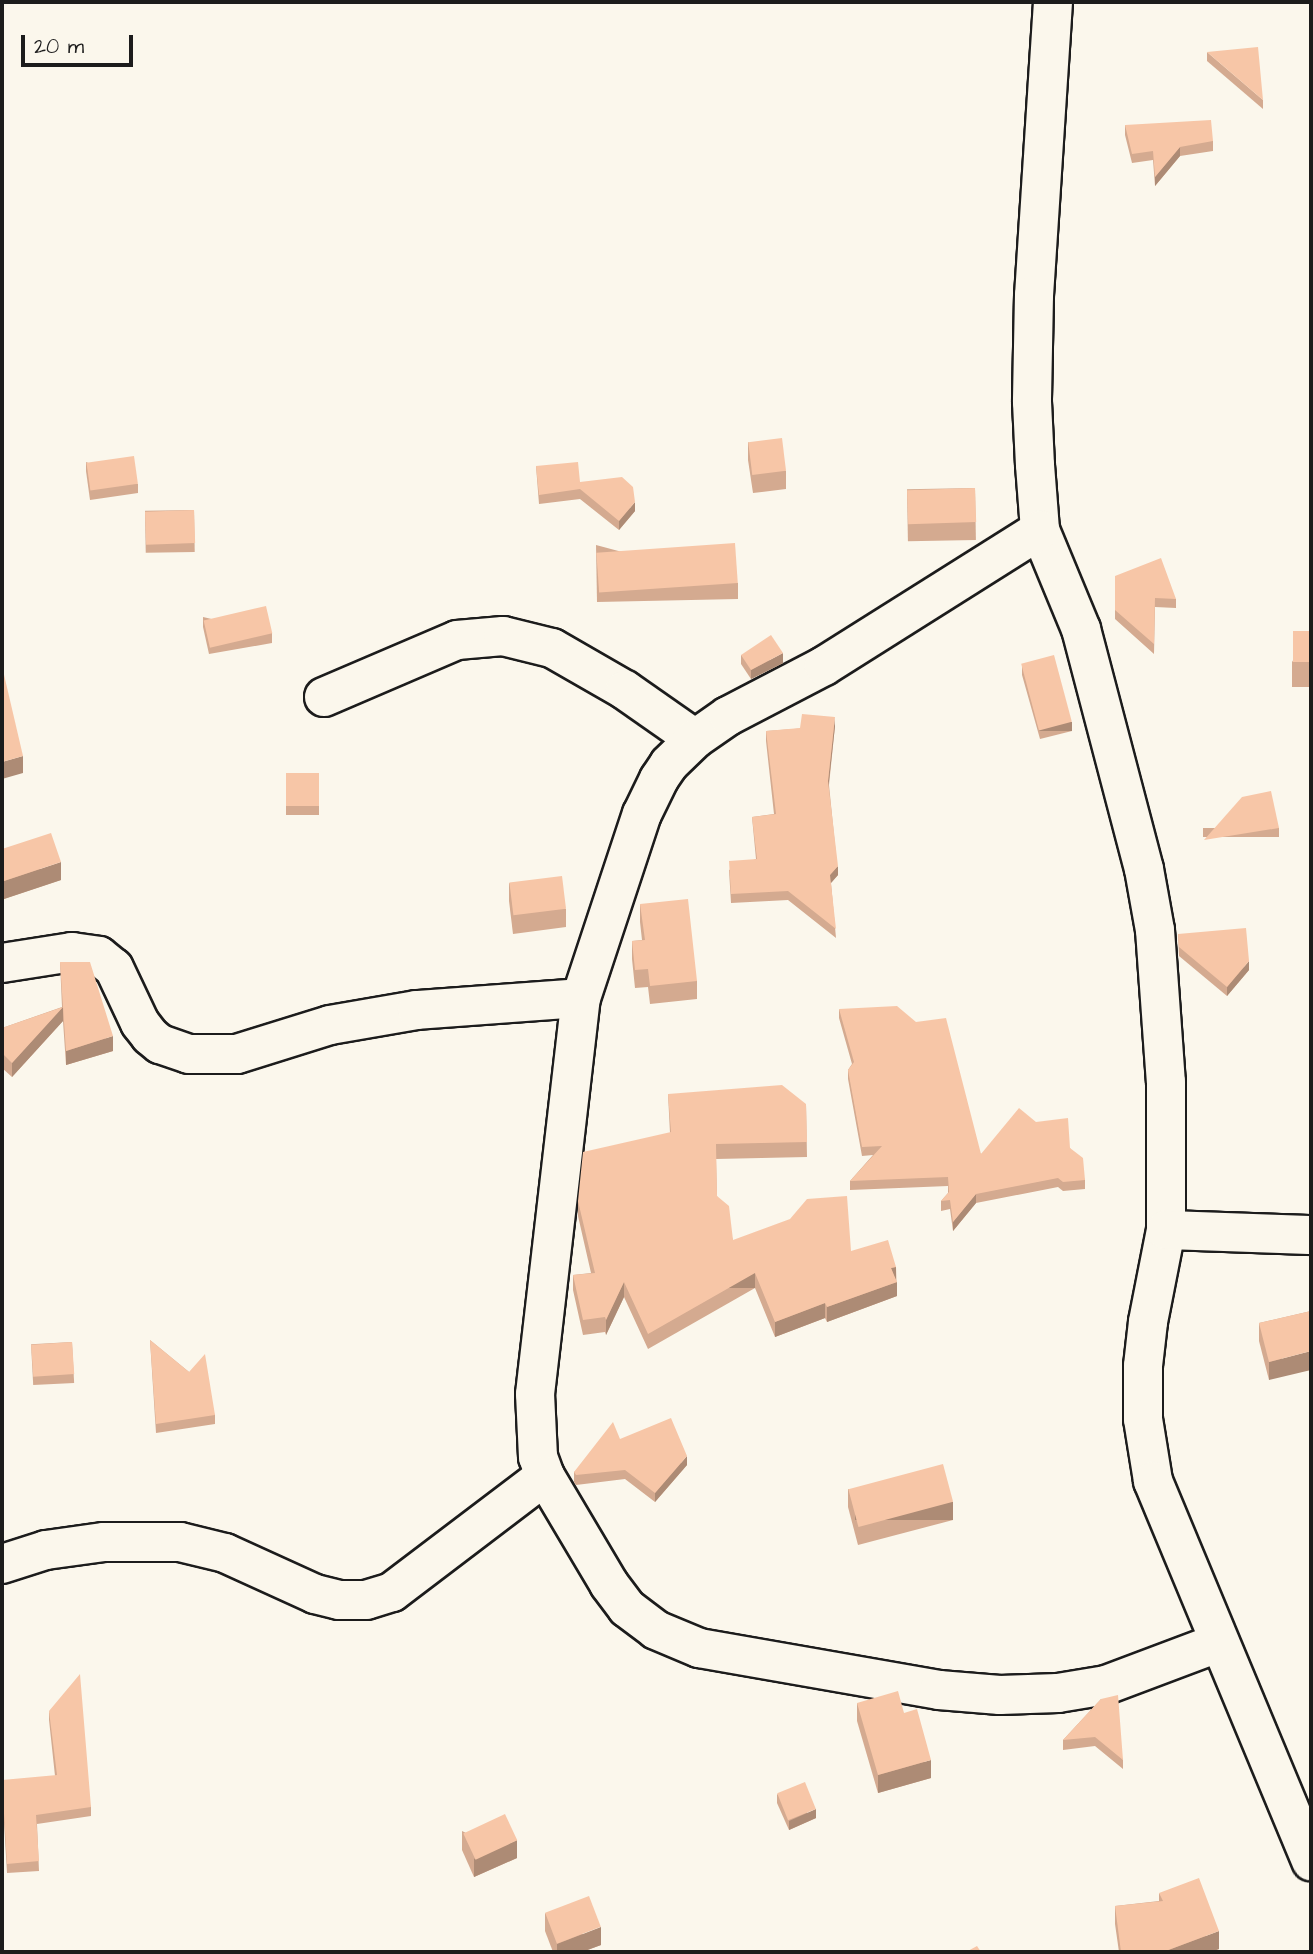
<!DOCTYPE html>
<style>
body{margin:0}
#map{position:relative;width:1313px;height:1954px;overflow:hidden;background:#fbf7ec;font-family:"Architects Daughter",sans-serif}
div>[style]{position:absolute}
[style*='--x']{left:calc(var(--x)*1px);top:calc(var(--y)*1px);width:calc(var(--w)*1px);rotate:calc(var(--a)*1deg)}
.roads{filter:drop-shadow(2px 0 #1c1c1c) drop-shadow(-2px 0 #1c1c1c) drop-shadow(0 2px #1c1c1c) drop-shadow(0 -2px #1c1c1c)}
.street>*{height:38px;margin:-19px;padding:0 19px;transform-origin:19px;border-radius:19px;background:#fbf7ec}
.wall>*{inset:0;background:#d4aa90;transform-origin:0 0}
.shaded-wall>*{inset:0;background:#ad8b75;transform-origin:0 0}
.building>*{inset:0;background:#f7c6a7;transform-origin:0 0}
span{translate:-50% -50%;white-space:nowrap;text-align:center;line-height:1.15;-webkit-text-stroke:6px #fbf7ec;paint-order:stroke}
.frame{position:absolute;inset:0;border:4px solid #1c1c1c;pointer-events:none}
.scale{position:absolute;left:21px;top:35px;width:112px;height:32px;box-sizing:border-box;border:4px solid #1c1c1c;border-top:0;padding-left:9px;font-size:21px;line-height:24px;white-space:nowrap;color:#1c1c1c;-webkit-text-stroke:5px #fbf7ec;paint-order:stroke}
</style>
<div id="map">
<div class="roads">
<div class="street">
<i style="--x:1053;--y:2;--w:294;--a:93.7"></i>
<i style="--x:1034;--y:295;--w:107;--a:91.1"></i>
<i style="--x:1032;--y:402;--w:63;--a:87.3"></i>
<i style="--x:1035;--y:465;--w:65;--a:85.6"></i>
<i style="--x:1040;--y:530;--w:107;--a:67.5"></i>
<i style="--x:1081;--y:629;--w:248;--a:75.3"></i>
<i style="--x:1144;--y:869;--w:62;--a:79.8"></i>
<i style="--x:1155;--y:930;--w:152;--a:85.9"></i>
<i style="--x:1166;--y:1082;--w:148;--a:90"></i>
<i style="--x:1166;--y:1230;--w:94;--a:101.1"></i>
<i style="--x:1148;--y:1322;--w:44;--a:96.5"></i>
<i style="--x:1143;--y:1366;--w:53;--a:90"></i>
<i style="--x:1143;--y:1419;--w:63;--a:80.8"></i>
<i style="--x:1153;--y:1481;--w:412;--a:67.4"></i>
<i style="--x:324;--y:697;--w:145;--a:-23.2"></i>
<i style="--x:457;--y:640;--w:46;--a:-5"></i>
<i style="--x:503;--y:636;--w:50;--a:13.8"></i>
<i style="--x:552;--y:648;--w:84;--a:29.9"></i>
<i style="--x:625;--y:690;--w:85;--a:35"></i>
<i style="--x:2;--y:963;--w:71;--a:-8.9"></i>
<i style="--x:72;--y:952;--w:27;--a:8"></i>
<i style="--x:99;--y:956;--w:19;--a:39"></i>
<i style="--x:114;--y:968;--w:61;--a:64.7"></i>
<i style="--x:140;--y:1023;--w:16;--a:52"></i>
<i style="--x:150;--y:1036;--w:13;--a:39"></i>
<i style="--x:160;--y:1044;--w:31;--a:19"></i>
<i style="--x:189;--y:1054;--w:48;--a:0"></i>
<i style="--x:237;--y:1054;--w:97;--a:-17.3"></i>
<i style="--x:330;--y:1025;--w:88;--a:-9.8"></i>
<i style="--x:417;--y:1010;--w:164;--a:-4.2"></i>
<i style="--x:1166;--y:1230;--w:145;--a:2"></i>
<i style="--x:545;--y:1476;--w:20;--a:-110"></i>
<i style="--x:538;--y:1457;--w:63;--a:-92.7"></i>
<i style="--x:535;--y:1394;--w:399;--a:-83.4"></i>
<i style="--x:581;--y:998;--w:194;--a:-71.7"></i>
<i style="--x:642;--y:814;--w:39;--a:-64"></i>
<i style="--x:659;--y:779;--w:18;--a:-56"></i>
<i style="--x:669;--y:764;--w:36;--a:-44"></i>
<i style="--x:695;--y:739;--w:40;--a:-34.9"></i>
<i style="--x:728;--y:716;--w:108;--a:-27.5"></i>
<i style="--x:824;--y:666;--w:255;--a:-32.2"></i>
<i style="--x:2;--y:1564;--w:46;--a:-17.7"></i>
<i style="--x:46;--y:1550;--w:59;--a:-7.9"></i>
<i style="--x:104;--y:1542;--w:76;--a:0"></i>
<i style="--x:180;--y:1542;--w:46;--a:13.7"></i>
<i style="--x:225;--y:1553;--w:99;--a:24.5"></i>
<i style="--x:315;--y:1594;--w:25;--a:14"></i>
<i style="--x:339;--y:1600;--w:27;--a:0"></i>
<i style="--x:366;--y:1600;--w:27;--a:-17"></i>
<i style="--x:392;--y:1592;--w:192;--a:-37.2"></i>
<i style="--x:545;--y:1476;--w:126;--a:59.3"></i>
<i style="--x:609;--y:1584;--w:30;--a:53"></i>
<i style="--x:627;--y:1608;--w:36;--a:37"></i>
<i style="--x:656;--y:1630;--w:47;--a:22.7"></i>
<i style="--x:699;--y:1648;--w:244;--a:9.9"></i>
<i style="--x:939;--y:1690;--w:61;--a:4.7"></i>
<i style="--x:1000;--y:1695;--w:58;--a:-2"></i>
<i style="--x:1058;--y:1693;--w:49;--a:-9.5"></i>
<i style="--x:1106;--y:1685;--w:120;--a:-20.6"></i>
</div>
</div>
<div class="wall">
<i style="clip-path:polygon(1207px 52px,1263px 100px,1263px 109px,1207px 61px)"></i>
<i style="clip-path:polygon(1125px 125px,1213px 141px,1213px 151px,1180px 156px,1155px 186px,1153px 160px,1132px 163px,1125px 135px)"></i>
<i style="clip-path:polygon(748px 442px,786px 471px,786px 489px,753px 493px,748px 460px)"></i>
<i style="clip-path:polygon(86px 462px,138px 484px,138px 493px,90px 500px,86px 471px)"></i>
<i style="clip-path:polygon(536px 466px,580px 482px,635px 511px,619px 530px,580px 499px,539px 504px)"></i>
<i style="left:975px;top:488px;width:52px;height:68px;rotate:89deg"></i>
<i style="left:194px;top:510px;width:42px;height:49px;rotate:89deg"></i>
<i style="clip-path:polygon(596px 545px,738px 583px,738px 599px,597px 602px)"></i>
<i style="clip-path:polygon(1115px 576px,1176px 599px,1176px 608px,1155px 607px,1154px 654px,1115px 619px)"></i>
<i style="clip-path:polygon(203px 617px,272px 633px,272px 643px,209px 654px,203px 627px)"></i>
<i style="clip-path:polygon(1311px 631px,1311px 687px,1292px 687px,1292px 662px)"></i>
<i style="clip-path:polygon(741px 655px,783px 663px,751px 679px,741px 664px)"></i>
<i style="clip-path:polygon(1022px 666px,1072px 731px,1040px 739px,1022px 675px)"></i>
<i style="clip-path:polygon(835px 726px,829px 785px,838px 875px,831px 883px,836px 938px,788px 900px,731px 903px,729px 870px,756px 859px,752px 817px,774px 814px,766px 741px,766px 731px)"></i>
<i style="left:286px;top:773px;width:33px;height:42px"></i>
<i style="left:1279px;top:828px;width:9px;height:76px;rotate:90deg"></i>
<i style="clip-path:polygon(2px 849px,61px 880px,4px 899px,2px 894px)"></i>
<i style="clip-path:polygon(509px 883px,566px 909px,566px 927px,513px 934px,509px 901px)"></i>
<i style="clip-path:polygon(640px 904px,697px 981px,697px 999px,650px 1004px,648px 987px,635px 988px,632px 959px,632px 941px,642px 940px,640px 922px)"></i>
<i style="clip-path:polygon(1178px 934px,1249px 970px,1227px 996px,1179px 956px)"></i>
<i style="clip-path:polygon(60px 962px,113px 1051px,66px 1065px,63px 1021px,12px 1077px,2px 1068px,2px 1028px,62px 1007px)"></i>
<i style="clip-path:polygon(839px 1009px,981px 1154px,1036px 1122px,1070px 1148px,1085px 1180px,1085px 1189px,1063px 1191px,1058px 1187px,976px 1203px,953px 1231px,950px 1209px,941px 1211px,941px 1201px,948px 1193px,948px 1186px,850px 1190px,850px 1181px,873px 1155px,862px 1156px,848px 1079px,848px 1070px,852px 1064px,839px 1018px)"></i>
<i style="clip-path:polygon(668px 1094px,806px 1104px,807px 1157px,716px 1159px,717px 1196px,733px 1240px,851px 1251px,896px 1267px,897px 1296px,827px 1322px,825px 1318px,775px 1337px,755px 1288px,648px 1349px,624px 1297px,606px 1335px,605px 1332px,583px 1335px,573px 1290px,573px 1275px,591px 1273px,578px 1216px,578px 1201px,670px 1133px)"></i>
<i style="clip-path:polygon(1311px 1311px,1269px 1380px,1259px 1341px,1259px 1323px)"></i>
<i style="clip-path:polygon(150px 1340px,189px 1372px,215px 1415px,215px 1424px,156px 1433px)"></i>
<i style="left:72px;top:1342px;width:41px;height:41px;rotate:87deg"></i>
<i style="clip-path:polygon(620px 1439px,687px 1465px,655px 1502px,625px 1479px,576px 1485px,574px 1482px,574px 1472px)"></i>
<i style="clip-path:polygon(848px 1489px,953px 1520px,858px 1545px,848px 1507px)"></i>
<i style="clip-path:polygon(1101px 1699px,1123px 1760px,1123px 1769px,1095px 1746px,1063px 1750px,1063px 1740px)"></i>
<i style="clip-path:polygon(857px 1703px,904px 1713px,931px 1778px,878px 1793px,857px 1721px)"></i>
<i style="clip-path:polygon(49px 1711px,91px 1807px,91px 1816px,37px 1824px,39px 1871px,7px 1873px,2px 1789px,55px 1776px,49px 1720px)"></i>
<i style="clip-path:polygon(777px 1794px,816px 1818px,789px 1830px,777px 1803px)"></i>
<i style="clip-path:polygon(462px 1831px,517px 1858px,474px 1877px,462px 1850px)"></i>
<i style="clip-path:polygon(1159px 1893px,1219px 1949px,1211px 1952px,1119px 1952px,1115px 1924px,1115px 1906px,1159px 1901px)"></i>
<i style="clip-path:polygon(545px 1913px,601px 1945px,582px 1952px,553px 1952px,545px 1931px)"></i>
</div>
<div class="shaded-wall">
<i style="clip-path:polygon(1180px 147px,1180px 156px,1155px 186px,1155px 177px)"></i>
<i style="clip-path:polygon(635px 502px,635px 511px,619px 530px,619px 521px)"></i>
<i style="clip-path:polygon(783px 653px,783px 663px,751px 679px,751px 670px)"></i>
<i style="clip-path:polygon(835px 717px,835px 726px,828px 790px,828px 781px)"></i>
<i style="left:1072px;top:722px;width:9px;height:33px;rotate:90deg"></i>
<i style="clip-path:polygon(23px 756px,23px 773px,2px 779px,2px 762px)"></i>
<i style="clip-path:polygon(61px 862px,61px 880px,4px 899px,4px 881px)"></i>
<i style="clip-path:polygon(838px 866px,838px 875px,830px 884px,830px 875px)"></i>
<i style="clip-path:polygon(1249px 961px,1249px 970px,1227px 996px,1227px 987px)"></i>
<i style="clip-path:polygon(63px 1007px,63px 1021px,12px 1077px,12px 1063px)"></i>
<i style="clip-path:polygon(113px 1036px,113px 1051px,66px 1065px,66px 1051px)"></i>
<i style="clip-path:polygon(976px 1194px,976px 1203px,953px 1231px,953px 1222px)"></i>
<i style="clip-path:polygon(896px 1267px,896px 1282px,891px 1268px)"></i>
<i style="left:755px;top:1273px;width:15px;height:123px;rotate:90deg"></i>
<i style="clip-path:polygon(624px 1282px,624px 1297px,606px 1335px,606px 1320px)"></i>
<i style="clip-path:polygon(897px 1282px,897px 1296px,827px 1322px,827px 1307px)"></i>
<i style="clip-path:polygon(825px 1303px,825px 1318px,775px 1337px,775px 1322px)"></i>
<i style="clip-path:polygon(1311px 1351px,1311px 1370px,1269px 1380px,1269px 1362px)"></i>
<i style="clip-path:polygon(687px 1456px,687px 1465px,655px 1502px,655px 1493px)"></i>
<i style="left:953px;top:1502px;width:18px;height:98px;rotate:90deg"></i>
<i style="clip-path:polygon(931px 1760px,931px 1778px,878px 1793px,878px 1775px)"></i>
<i style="clip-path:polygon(816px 1809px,816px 1818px,789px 1830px,789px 1821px)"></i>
<i style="clip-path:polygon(517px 1840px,517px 1858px,474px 1877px,474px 1859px)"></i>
<i style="clip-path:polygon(601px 1927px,601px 1945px,582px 1952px,557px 1952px,557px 1944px)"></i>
<i style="clip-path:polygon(1219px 1931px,1219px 1949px,1211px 1952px,1163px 1952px)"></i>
</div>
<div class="building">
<i style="clip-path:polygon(1258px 47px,1263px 100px,1207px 52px)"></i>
<i style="clip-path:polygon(1211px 120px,1213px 141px,1180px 147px,1155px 177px,1153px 151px,1132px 154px,1125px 125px)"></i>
<i style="left:782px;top:438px;width:33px;height:34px;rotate:83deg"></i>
<i style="left:134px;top:456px;width:28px;height:48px;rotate:82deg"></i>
<i style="clip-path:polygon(578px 462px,580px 482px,622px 477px,633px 487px,635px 502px,619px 521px,580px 489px,539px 495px,536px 466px)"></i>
<i style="left:975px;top:488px;width:34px;height:68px;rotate:88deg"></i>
<i style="left:194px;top:510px;width:33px;height:49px;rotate:88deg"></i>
<i style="left:735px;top:543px;width:40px;height:139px;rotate:86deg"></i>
<i style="clip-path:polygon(1161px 558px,1176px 599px,1155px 598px,1154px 644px,1115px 610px,1115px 576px)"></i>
<i style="left:266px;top:606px;width:28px;height:64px;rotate:77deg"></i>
<i style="left:1293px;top:631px;width:18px;height:31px"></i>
<i style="clip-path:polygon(771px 635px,783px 653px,751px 670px,741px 655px)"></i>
<i style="left:1054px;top:655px;width:69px;height:34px;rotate:75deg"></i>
<i style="clip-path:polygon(2px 666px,23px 756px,2px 762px)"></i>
<i style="clip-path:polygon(802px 714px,835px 717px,828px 781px,838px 866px,830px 875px,836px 929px,788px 891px,731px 894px,729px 861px,757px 859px,752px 817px,776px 814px,766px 731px,800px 728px)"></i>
<i style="left:286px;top:773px;width:33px;height:33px"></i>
<i style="clip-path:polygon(1271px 791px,1279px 828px,1204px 840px,1242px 797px)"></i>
<i style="clip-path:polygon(51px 833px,61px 862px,4px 881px,2px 876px,2px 849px)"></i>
<i style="left:562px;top:876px;width:33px;height:53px;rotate:83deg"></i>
<i style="clip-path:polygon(688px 899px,697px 981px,650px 986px,648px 969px,635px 970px,632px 941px,645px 940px,640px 904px)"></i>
<i style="clip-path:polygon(1246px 928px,1249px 961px,1227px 987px,1179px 947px,1178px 934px)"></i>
<i style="clip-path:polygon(60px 962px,90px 962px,113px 1036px,66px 1051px,63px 1007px,12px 1063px,2px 1053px,2px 1028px,63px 1007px)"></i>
<i style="clip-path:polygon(897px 1006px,916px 1022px,946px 1018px,981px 1154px,1019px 1108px,1036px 1122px,1068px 1118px,1070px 1148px,1083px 1158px,1085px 1180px,1063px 1182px,1058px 1178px,976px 1194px,953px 1222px,950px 1200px,941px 1201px,949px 1192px,948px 1177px,850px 1181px,882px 1146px,862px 1147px,848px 1070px,854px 1062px,839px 1009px)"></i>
<i style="clip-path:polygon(782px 1085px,806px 1104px,807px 1142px,716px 1144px,717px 1196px,729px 1206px,733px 1240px,790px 1219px,807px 1199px,847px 1196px,851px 1251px,888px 1240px,896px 1267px,891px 1268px,897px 1282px,827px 1307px,825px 1303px,775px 1322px,755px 1273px,648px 1334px,624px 1282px,606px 1320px,605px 1317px,583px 1320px,573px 1275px,595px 1273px,578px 1201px,583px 1152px,671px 1132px,668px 1094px)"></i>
<i style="clip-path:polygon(1311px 1311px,1311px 1351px,1269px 1362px,1259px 1323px)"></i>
<i style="clip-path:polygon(150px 1340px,189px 1372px,205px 1354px,215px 1415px,156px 1424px)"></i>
<i style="left:72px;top:1342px;width:32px;height:41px;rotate:86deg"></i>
<i style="clip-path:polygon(671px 1418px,687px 1456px,655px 1493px,625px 1470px,576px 1475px,574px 1472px,613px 1422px,620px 1439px)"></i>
<i style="left:943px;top:1464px;width:39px;height:98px;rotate:75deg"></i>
<i style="clip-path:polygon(80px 1674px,91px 1807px,36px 1815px,39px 1861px,7px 1864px,2px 1780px,57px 1775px,49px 1711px)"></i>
<i style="clip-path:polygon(898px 1691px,904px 1713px,917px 1709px,931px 1760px,878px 1775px,857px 1703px)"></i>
<i style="clip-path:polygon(1118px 1695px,1123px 1760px,1095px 1737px,1063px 1740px,1101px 1699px)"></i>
<i style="left:805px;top:1782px;width:29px;height:30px;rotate:68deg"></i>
<i style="left:505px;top:1814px;width:29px;height:46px;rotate:65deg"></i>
<i style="clip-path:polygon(1199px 1878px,1219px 1931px,1163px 1952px,1121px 1952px,1115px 1906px,1163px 1901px,1159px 1893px)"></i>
<i style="left:589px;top:1896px;width:33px;height:47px;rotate:69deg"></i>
<i style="clip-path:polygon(977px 1946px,981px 1952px,966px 1952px)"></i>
</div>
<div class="frame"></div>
<div class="scale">20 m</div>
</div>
